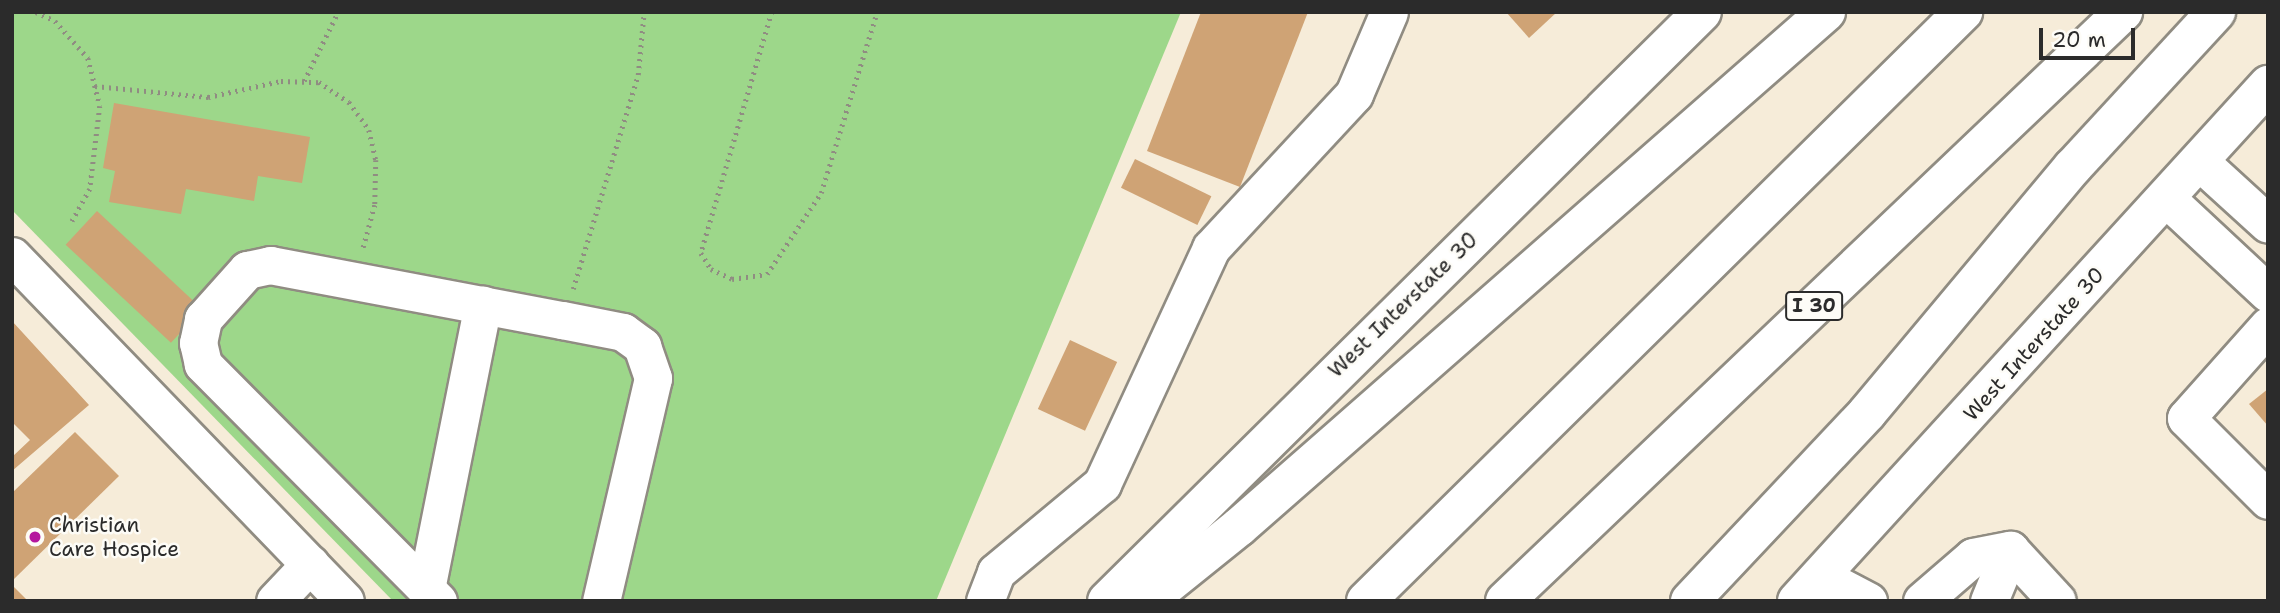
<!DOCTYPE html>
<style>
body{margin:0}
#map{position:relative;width:2280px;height:613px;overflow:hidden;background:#f6ecd9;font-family:"Shantell Sans",sans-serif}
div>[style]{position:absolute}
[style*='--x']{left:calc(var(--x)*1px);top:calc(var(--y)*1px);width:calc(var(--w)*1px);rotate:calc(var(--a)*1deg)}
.green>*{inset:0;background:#9dd78a}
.building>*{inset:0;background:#cfa375;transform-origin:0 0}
.path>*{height:4.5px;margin-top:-2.25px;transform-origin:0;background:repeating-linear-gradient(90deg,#908c82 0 2px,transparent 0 7px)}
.roads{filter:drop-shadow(2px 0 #908c82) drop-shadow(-2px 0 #908c82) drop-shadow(0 2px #908c82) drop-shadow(0 -2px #908c82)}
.minor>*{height:37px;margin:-18.5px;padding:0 18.5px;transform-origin:18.5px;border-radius:18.5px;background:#fff}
.major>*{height:38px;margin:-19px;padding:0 19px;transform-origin:19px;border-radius:19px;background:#fff}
.highway>*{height:38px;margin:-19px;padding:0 19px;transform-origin:19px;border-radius:19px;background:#fff}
.dots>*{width:19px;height:19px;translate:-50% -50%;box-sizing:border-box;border:4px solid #fdfcf7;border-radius:50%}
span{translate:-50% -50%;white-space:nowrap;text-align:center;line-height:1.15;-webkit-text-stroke:5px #fdfcf7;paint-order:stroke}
.shield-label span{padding:2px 5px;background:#fdfcf7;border:2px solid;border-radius:5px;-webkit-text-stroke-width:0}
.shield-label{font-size:19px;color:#2b2b2b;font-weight:700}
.street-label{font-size:21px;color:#2b2b2b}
.poi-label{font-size:21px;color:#2b2b2b}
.left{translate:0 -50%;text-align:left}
.frame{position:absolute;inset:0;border:14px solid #2b2b2b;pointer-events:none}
.scale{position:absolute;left:2039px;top:28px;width:96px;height:32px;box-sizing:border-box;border:4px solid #2b2b2b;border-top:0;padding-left:9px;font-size:21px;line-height:24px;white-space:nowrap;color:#2b2b2b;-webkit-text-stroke:5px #fdfcf7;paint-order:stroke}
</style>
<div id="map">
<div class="green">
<i style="clip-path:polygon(12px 12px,1181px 12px,936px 601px,393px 601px,12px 210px)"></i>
</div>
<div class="building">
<i style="clip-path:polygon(1201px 12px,1308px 12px,1240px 187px,1147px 151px)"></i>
<i style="clip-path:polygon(1506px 12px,1557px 12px,1529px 38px)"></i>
<i style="clip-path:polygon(114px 103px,310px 137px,302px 183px,258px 176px,254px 201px,186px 189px,181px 214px,109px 202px,115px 171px,103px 168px)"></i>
<i style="left:1135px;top:159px;width:85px;height:32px;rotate:26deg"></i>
<i style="left:97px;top:211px;width:144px;height:46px;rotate:43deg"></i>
<i style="clip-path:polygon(12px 321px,89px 405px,12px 471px,12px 457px,30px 440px,12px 422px)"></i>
<i style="left:1070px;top:340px;width:52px;height:76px;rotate:25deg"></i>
<i style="clip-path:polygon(2268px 389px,2268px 426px,2249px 404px)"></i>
<i style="clip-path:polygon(75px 432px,119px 476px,12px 581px,12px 493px)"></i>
<i style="clip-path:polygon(12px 585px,28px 601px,12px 601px)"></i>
</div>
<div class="path">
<i style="--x:36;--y:12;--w:21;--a:25"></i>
<i style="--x:55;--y:21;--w:50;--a:48.3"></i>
<i style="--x:88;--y:58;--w:49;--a:76"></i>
<i style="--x:100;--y:106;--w:84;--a:96.9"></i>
<i style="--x:90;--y:189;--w:37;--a:119"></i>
<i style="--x:772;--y:12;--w:251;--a:106.4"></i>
<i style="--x:701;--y:253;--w:19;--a:58"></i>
<i style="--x:711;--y:269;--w:23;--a:25"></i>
<i style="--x:732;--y:279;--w:35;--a:-8"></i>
<i style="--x:767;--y:274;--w:97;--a:-56.3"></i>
<i style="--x:821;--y:193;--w:189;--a:-72.8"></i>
<i style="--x:304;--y:81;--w:77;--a:-63.8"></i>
<i style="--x:95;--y:86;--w:114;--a:5.6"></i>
<i style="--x:208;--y:97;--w:75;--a:-12.4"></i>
<i style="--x:281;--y:81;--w:38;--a:2"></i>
<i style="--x:319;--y:82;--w:36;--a:34"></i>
<i style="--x:349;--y:102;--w:34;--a:54"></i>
<i style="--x:369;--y:130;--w:31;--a:77"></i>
<i style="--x:376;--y:160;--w:45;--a:91.3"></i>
<i style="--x:375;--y:205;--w:46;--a:105.3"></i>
<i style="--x:573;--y:289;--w:224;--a:-73.1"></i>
<i style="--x:638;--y:75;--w:63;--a:-84.6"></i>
</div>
<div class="roads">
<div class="minor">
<i style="--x:2199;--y:161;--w:93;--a:42.4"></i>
<i style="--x:2166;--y:198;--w:139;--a:43"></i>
<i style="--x:12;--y:256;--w:479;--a:46"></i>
<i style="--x:2268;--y:326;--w:123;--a:131.7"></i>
<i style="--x:2186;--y:418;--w:116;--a:45"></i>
<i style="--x:2010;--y:550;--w:69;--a:47.3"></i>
<i style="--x:1822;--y:577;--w:52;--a:27.6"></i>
<i style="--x:426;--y:589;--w:290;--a:-78.7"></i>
<i style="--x:275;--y:601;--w:51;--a:-46.6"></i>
<i style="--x:438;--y:601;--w:334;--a:-134.8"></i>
<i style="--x:203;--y:364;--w:22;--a:-103"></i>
<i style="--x:198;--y:343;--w:25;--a:-78"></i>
<i style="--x:203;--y:319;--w:66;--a:-48.1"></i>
<i style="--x:247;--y:270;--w:24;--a:-12"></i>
<i style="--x:270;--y:265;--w:297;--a:10.7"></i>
<i style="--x:562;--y:320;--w:62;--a:11.1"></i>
<i style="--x:623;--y:332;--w:24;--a:36"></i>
<i style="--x:642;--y:346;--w:34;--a:71"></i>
<i style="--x:653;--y:378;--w:229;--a:103.1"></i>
<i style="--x:985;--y:601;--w:31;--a:-69"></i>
<i style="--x:996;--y:572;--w:138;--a:-39.7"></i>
<i style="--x:1102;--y:484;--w:260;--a:-65.2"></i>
<i style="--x:1211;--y:248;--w:210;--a:-47.1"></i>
<i style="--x:1354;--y:94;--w:89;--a:-66.9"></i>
<i style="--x:1922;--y:601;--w:67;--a:-40.8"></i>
<i style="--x:1973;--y:557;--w:38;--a:-11"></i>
<i style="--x:1989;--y:601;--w:55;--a:-67.6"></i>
</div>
<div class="major">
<i style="--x:1107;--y:601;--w:837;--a:-44.71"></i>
<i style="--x:1797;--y:601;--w:699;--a:-47.61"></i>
</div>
<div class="highway">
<i style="--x:1147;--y:601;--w:118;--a:-38.8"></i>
<i style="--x:1239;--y:527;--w:781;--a:-41.26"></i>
<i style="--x:1366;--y:601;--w:839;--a:-44.61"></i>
<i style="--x:1505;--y:601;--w:854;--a:-43.62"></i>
<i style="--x:1690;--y:601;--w:258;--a:-46.7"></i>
<i style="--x:1867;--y:413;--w:321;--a:-50.1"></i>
<i style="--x:2073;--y:167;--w:211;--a:-47.3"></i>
</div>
</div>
<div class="dots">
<i style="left:35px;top:537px;background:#b5179e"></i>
</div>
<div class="shield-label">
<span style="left:1814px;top:306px">I 30</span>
</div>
<div class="street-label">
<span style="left:1403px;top:305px;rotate:-44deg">West Interstate 30</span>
<span style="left:2034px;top:344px;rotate:-48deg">West Interstate 30</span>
</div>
<div class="poi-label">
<span class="left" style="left:49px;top:537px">Christian<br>Care Hospice</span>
</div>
<div class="frame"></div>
<div class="scale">20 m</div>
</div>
